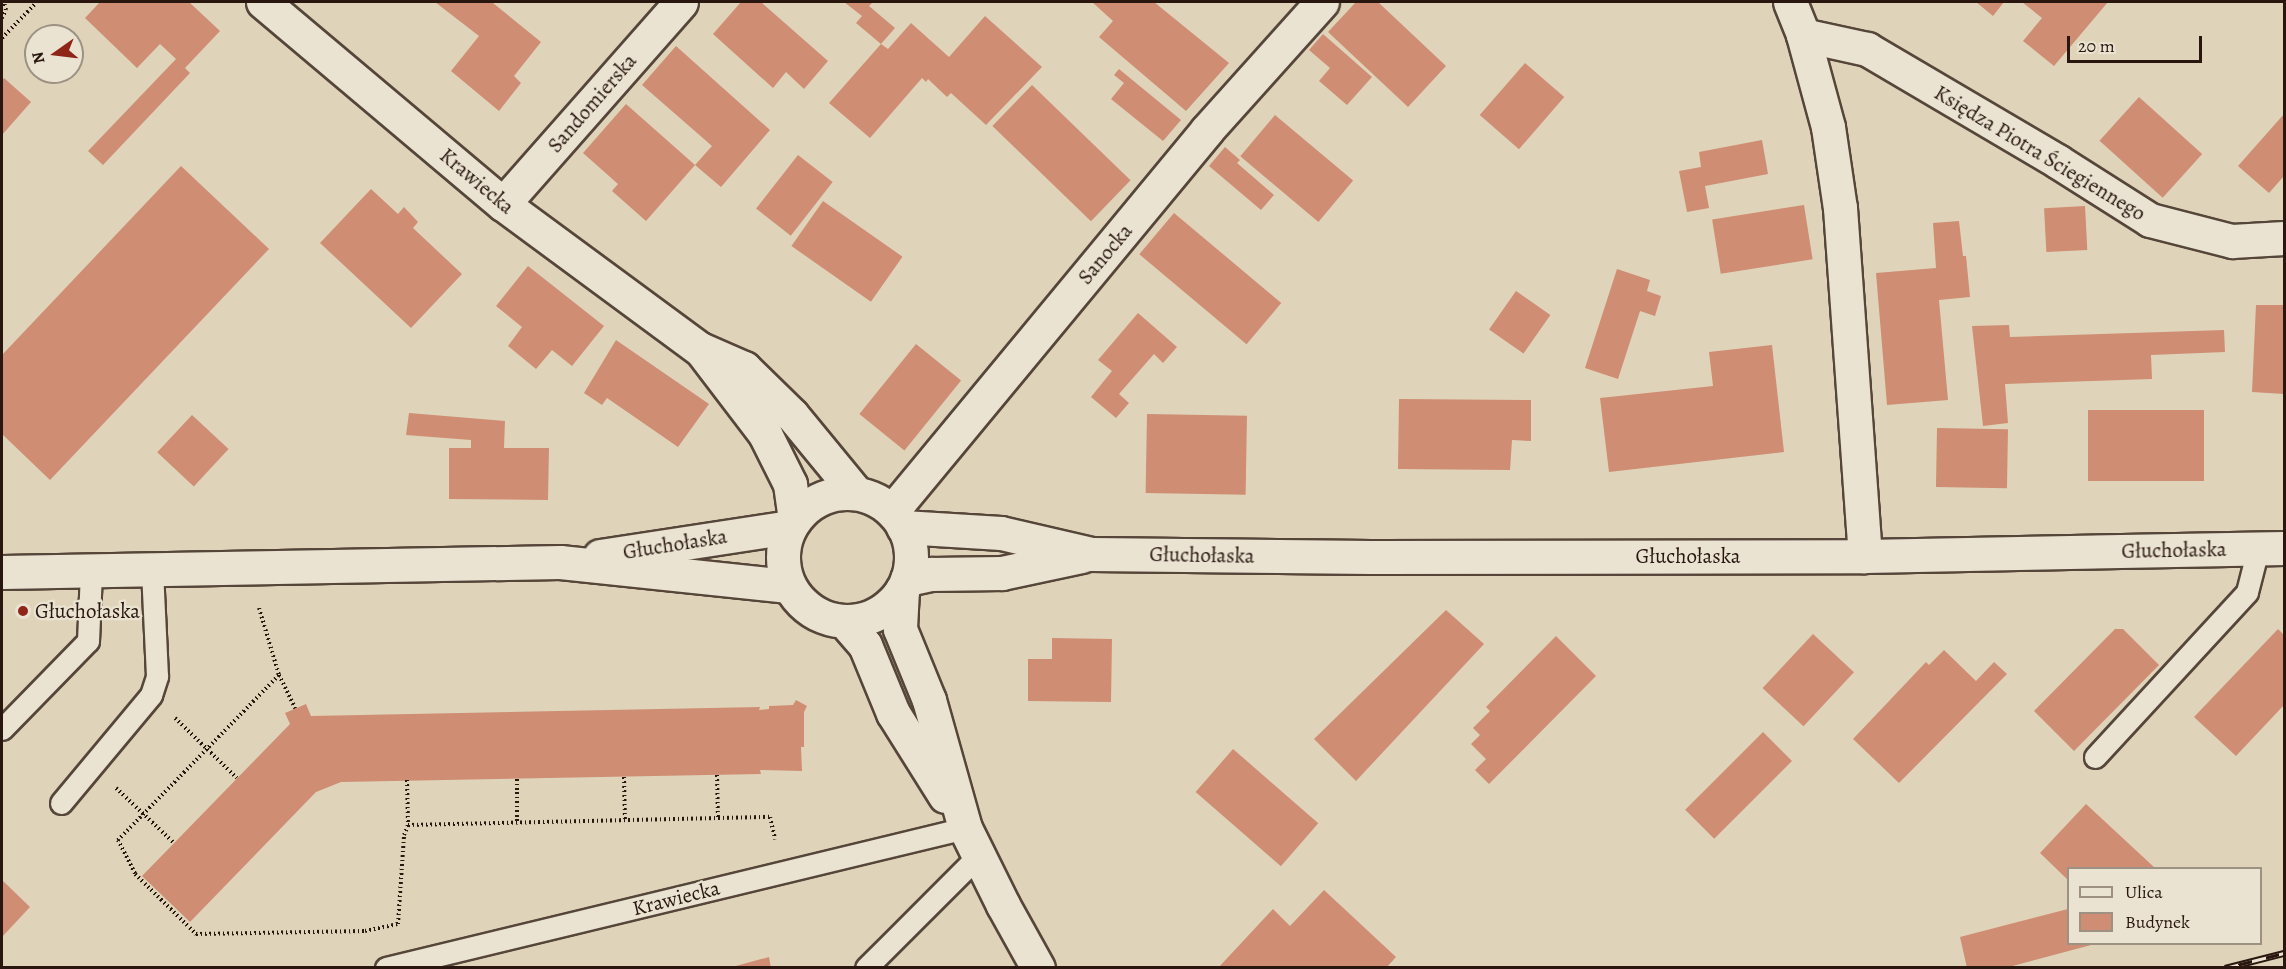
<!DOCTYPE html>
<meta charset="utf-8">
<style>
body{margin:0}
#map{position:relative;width:2286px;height:969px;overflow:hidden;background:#dfd4b9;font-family:Alegreya,serif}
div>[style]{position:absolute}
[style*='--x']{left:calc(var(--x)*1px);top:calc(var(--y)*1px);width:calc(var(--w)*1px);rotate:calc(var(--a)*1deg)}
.building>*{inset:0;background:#cf8d74;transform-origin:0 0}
.path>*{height:4px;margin-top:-2px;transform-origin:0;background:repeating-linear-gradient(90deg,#29170f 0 1.5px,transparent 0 4.5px)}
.roads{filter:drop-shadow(2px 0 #56463a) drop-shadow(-2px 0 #56463a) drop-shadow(0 2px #56463a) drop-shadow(0 -2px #56463a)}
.lane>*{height:21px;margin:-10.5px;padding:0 10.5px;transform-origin:10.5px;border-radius:10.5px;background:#eae3d2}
.street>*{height:33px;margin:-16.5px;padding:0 16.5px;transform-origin:16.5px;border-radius:16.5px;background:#eae3d2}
.secondary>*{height:33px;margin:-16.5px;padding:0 16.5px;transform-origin:16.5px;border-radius:16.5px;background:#eae3d2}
.secondary>.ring{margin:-16.5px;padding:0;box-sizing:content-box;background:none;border:33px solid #eae3d2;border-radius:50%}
.rail>*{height:7px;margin-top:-3.5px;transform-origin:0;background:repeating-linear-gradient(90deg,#eae3d2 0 14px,#29170f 0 28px);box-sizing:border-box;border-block:2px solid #29170f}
.dots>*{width:16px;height:16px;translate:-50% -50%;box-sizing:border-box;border:3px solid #eae3d2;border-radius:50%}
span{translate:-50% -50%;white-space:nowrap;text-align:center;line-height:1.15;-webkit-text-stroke:4.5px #eae3d2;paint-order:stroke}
.street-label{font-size:21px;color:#29170f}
.poi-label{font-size:21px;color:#29170f}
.left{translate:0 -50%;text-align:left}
.frame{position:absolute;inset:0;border:3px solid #29170f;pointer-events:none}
.legend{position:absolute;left:2067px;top:867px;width:195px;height:78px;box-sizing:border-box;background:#eae3d2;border:2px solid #9d9184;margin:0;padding:8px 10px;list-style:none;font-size:18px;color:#29170f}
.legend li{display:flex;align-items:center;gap:12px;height:30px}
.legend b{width:30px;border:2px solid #9d9184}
.north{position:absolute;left:24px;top:24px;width:60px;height:60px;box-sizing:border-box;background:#eae3d2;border:2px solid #9d9184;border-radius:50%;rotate:256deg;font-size:16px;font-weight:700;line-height:24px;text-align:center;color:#29170f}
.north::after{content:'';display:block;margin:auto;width:21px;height:27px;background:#8f2418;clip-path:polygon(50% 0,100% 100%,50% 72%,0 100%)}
.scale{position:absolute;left:2067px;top:36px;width:135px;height:27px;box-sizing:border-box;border:3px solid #29170f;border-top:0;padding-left:8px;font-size:18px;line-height:21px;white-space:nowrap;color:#29170f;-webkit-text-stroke:4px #eae3d2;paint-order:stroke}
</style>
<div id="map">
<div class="building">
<i style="clip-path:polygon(100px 2px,189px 2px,220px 31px,185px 68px,190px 73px,103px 165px,88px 151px,176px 59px,160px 44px,137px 68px,85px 18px)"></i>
<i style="clip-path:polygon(435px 2px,495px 2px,493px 3px,541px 42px,514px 76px,521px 83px,499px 111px,451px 71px,479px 36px)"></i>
<i style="clip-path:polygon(741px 2px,761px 2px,828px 61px,804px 89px,786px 72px,773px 88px,713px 34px)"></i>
<i style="clip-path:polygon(844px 2px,873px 2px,869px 6px,895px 28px,881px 44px,888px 49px,911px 23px,949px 57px,985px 16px,1042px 67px,986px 125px,951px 93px,947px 97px,928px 79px,926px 82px,922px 78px,870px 138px,829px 103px,881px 44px,856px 23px,862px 16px)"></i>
<i style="clip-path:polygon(1092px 2px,1154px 2px,1229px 63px,1186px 111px,1099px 37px,1113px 21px)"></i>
<i style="clip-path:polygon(1356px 2px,1378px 2px,1446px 66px,1408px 107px,1328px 32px)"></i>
<i style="clip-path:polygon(1976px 2px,2004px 2px,1993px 16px)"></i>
<i style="clip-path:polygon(2022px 2px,2108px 2px,2054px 66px,2023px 41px,2042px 18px)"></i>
<i style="clip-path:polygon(1323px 34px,1372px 77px,1347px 105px,1319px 81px,1330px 68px,1309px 50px)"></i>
<i style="clip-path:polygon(676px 46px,770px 130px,721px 187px,695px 165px,712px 146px,642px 85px)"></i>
<i style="left:1525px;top:63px;width:52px;height:69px;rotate:41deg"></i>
<i style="clip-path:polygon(1119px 69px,1181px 120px,1163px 141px,1111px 99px,1124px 83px,1114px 75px)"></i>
<i style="clip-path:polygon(4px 78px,31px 102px,2px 135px,2px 81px)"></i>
<i style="left:1032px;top:85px;width:137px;height:57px;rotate:44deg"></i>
<i style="left:2139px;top:97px;width:85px;height:59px;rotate:42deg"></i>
<i style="clip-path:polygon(626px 104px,695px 165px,646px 221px,612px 191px,618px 184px,583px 153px)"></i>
<i style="clip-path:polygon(2284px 114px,2284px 176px,2269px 193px,2238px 166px)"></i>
<i style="left:1275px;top:115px;width:102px;height:54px;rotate:40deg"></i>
<i style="clip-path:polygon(1762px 140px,1768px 174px,1705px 186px,1709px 208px,1687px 212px,1679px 171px,1701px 167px,1699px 152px)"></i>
<i style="clip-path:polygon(1225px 147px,1240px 160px,1237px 163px,1274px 195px,1261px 210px,1209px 166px)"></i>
<i style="left:798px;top:155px;width:44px;height:68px;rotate:38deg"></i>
<i style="clip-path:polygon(181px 166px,269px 249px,50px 480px,2px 434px,2px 355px)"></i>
<i style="clip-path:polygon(371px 189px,398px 214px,404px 207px,418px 222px,413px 228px,462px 274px,411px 328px,320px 243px)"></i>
<i style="left:823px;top:201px;width:97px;height:55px;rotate:35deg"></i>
<i style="left:1804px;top:205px;width:55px;height:93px;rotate:81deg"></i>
<i style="left:2085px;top:206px;width:44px;height:41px;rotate:87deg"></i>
<i style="left:1174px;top:213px;width:140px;height:54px;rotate:40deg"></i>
<i style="clip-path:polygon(1959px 221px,1963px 256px,1966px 256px,1970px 297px,1939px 300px,1948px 400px,1887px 405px,1876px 273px,1936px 268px,1933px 223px)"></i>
<i style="clip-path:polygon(528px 266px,604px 326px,572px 366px,552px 350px,536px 369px,508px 346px,522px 327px,496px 306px)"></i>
<i style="clip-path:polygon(1617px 269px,1650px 280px,1647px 291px,1661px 296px,1655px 316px,1640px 311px,1618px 379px,1585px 368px)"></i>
<i style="left:1516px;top:291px;width:42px;height:47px;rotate:35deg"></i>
<i style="clip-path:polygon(2256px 305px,2284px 305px,2284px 394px,2252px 392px)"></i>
<i style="clip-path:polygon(1138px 313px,1177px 347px,1163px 363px,1154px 354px,1119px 394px,1129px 403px,1116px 418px,1091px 397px,1112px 371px,1098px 360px)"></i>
<i style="clip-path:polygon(2009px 325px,2010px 337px,2224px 330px,2225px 352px,2151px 355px,2152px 379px,2005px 384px,2008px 423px,1983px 426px,1972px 326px)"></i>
<i style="clip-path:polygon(616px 340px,709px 404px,678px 447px,607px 398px,602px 405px,584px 393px)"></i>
<i style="left:916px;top:344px;width:58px;height:90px;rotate:39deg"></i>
<i style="clip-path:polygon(1772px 345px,1784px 452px,1609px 472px,1600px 398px,1713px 386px,1709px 352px)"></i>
<i style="clip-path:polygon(1399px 399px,1531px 400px,1531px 441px,1512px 440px,1510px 470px,1398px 469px)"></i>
<i style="left:2204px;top:410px;width:71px;height:116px;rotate:90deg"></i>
<i style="clip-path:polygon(409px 413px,505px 421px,504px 448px,549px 448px,548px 500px,449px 499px,449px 448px,471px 448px,471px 440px,406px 435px)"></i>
<i style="left:1147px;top:414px;width:100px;height:79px;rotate:1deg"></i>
<i style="left:192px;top:415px;width:50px;height:51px;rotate:43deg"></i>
<i style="left:1937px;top:428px;width:71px;height:59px;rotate:1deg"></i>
<i style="clip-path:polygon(1446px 610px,1484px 644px,1356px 781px,1314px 739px)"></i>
<i style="clip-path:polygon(2115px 629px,2123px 629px,2159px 665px,2074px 751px,2034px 711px)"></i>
<i style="clip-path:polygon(2278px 629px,2284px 635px,2284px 705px,2236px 756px,2194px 717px)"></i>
<i style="left:1813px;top:634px;width:56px;height:74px;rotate:43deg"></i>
<i style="clip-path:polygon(1556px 636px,1596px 676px,1489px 784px,1475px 770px,1486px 759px,1471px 744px,1480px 735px,1473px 728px,1490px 711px,1486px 707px)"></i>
<i style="clip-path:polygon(1052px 638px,1112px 639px,1111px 702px,1028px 701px,1028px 659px,1052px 659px)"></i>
<i style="clip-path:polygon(1944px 650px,1976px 681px,1994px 662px,2007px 674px,1899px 783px,1853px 739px,1926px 662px,1929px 665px)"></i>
<i style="clip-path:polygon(796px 700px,807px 706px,804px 712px,804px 747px,801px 747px,802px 771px,760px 770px,761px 774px,341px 782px,316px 792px,190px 922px,142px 876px,290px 724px,285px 713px,306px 704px,311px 716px,760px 707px,759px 710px,769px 709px,769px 706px,793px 705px)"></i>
<i style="left:1763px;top:732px;width:41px;height:110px;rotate:45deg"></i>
<i style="left:1233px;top:749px;width:113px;height:57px;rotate:41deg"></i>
<i style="clip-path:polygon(2086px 804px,2155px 868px,2068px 868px,2068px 880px,2040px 853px)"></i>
<i style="clip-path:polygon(2px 880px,30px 907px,2px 937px)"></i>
<i style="clip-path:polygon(1324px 890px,1396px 957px,1386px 968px,1218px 968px,1273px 909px,1290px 926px)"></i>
<i style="clip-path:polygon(2068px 909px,2068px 944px,2095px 944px,2005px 968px,1967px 968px,1960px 937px)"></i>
<i style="clip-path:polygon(769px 957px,771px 968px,732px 968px,732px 967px)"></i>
</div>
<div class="path">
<i style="--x:2;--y:18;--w:9;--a:-63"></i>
<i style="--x:6;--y:10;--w:8;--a:-104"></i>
<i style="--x:2;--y:38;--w:50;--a:-45.8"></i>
<i style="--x:259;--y:608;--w:70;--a:73.4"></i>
<i style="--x:279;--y:675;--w:231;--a:134.3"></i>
<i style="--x:118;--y:840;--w:38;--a:63"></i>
<i style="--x:135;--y:874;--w:86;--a:44.5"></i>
<i style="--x:196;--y:934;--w:169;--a:-1"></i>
<i style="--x:365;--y:931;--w:33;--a:-12"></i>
<i style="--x:279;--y:675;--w:37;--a:64"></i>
<i style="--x:175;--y:718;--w:86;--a:44.1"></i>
<i style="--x:717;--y:775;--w:43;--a:88.7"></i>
<i style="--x:624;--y:777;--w:43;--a:88.7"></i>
<i style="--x:517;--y:779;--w:43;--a:90"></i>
<i style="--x:407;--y:780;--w:45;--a:88.7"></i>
<i style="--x:116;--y:788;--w:80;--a:43.5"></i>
<i style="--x:398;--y:924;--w:89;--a:-86.1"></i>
<i style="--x:404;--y:835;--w:11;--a:-68"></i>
<i style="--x:408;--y:825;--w:362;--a:-1.3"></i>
<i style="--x:770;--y:817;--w:23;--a:77"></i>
</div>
<div class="roads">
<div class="lane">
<i style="--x:2;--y:729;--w:123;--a:-45.7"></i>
<i style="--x:88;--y:641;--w:70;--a:-87.5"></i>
<i style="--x:2095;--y:757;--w:224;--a:-47.3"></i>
<i style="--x:2247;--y:592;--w:44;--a:-75.7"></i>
<i style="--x:61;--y:803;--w:141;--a:-50.2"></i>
<i style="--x:151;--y:695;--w:20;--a:-72"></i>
<i style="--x:157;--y:676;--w:106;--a:-92.7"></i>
<i style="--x:386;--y:968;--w:596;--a:-13.59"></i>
<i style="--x:866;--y:968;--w:158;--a:-45"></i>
</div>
<div class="street">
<i style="--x:1790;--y:2;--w:35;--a:68"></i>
<i style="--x:1803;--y:35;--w:95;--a:74.8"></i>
<i style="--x:1828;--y:127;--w:82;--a:81.6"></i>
<i style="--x:1840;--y:208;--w:349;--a:85.9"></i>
<i style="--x:1803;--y:35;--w:66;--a:12.3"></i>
<i style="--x:1867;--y:49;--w:221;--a:30.5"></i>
<i style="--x:2057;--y:161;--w:110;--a:32.4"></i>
<i style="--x:2150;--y:220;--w:85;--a:14.4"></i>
<i style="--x:2232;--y:241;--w:52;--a:-3.3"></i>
<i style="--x:503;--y:204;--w:269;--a:-48.6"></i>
<i style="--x:892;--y:511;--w:494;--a:-50.4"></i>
<i style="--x:1207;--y:130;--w:172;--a:-48.1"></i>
<i style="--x:903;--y:527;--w:98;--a:3.5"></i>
<i style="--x:1001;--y:533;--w:92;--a:13.1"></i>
<i style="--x:1091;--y:554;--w:280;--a:0.6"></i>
<i style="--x:1371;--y:557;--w:494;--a:-0.1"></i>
<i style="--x:1865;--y:556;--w:419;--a:-1.1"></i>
<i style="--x:907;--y:579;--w:25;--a:-12"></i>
<i style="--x:931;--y:574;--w:71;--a:-0.8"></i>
<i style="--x:1002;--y:573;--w:81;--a:-12.1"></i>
</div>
<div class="secondary">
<i style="--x:263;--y:2;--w:314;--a:40.1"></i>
<i style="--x:503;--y:204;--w:245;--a:36.4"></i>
<i style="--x:700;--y:349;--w:48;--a:23.4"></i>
<i style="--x:744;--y:368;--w:67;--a:44.4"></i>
<i style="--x:792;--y:415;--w:101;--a:50.6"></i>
<i style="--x:701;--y:350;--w:106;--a:52.7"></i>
<i style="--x:765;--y:434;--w:56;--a:63.4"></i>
<i style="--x:790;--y:484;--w:36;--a:82"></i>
<i class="ring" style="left:783px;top:493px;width:95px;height:95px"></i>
<i style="--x:600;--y:556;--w:192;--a:-8.7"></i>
<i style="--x:2;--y:572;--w:558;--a:-1.03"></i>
<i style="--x:560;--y:562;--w:230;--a:6"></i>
<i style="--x:902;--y:590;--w:39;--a:93"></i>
<i style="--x:900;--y:629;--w:77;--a:67.8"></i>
<i style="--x:929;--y:700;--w:133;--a:74.3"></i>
<i style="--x:965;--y:828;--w:86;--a:63.7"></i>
<i style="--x:1003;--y:905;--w:72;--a:60.9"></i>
<i style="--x:844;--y:621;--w:32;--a:49"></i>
<i style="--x:865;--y:645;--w:74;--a:67.6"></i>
<i style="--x:893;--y:713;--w:98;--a:57.9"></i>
</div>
</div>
<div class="rail">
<i style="--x:2225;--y:968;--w:61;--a:-14.3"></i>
</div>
<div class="dots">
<i style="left:23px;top:611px;background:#8f2418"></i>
</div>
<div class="street-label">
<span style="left:592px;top:103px;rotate:-49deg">Sandomierska</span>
<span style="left:2040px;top:153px;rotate:31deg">Księdza Piotra Ściegiennego</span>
<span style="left:477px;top:181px;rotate:40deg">Krawiecka</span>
<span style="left:1105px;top:254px;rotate:-50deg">Sanocka</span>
<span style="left:675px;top:544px;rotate:-9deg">Głuchołaska</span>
<span style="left:2174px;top:550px;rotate:-1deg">Głuchołaska</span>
<span style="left:1202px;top:555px;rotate:1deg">Głuchołaska</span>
<span style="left:1688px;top:556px">Głuchołaska</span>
<span style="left:676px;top:898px;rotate:-14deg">Krawiecka</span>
</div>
<div class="poi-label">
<span class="left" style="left:35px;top:611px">Głuchołaska</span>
</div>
<div class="frame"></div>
<ul class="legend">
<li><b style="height:8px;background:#eae3d2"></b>Ulica</li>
<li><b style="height:16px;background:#cf8d74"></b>Budynek</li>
</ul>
<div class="north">N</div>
<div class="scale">20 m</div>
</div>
